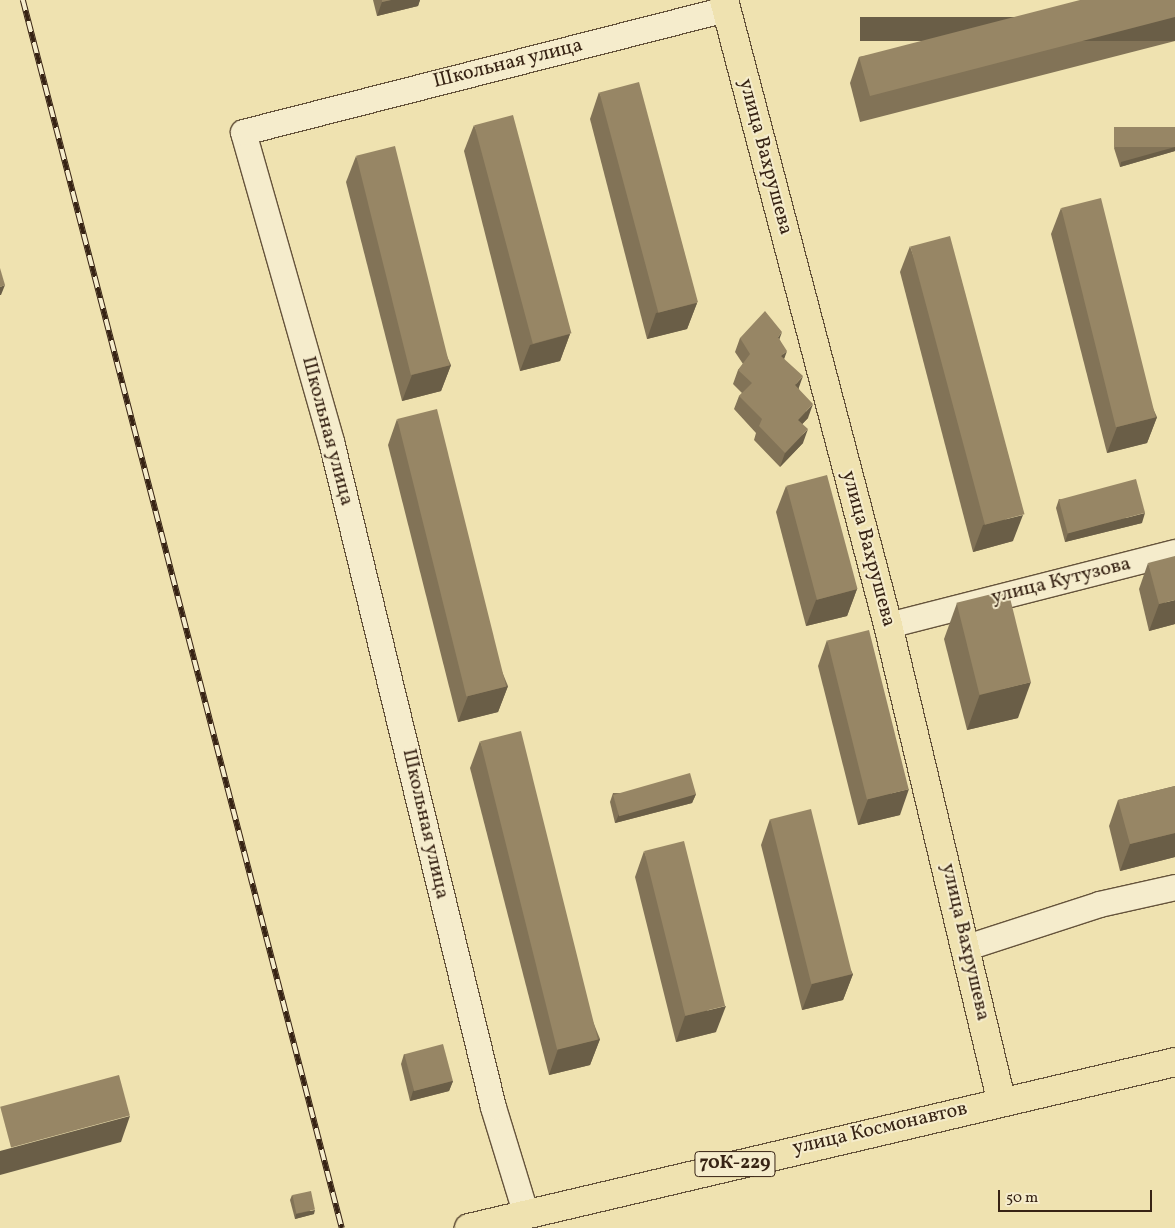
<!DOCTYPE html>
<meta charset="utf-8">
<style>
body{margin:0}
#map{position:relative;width:1175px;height:1228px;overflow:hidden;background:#efe2b0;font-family:Vollkorn,serif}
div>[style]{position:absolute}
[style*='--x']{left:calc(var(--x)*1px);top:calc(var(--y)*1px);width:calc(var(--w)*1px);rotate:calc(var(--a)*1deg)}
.roads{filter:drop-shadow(1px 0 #65533b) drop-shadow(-1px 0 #65533b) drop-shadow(0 1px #65533b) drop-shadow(0 -1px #65533b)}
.minor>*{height:25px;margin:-12.5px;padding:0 12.5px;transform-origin:12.5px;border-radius:12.5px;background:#f5eccc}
.major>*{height:28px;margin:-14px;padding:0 14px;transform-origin:14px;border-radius:14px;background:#efe2b0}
.rail>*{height:5.5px;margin-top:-2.75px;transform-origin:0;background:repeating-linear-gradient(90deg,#f5eccc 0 11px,#372314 0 22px);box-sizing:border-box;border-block:1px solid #372314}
.wall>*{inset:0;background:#827357}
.shaded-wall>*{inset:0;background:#6a5e47;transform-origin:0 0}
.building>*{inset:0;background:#978665;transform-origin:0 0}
span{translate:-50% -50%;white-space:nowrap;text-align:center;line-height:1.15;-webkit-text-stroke:4px #f5eccc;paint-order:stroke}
.shield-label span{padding:1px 4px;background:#f5eccc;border:1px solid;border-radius:4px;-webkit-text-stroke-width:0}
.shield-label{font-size:19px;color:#372314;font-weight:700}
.street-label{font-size:20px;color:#372314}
.scale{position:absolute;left:998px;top:1190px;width:154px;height:22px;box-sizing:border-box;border:2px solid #372314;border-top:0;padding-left:6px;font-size:15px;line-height:18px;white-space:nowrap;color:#372314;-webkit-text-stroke:4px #f5eccc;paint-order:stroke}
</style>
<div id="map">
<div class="roads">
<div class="minor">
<i style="--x:888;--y:625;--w:296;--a:-14.3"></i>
<i style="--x:967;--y:947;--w:139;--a:-18"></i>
<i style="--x:1099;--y:904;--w:78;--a:-12.6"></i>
<i style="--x:526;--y:1215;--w:113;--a:-107"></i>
<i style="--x:493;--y:1107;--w:685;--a:-103.67"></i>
<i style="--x:331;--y:441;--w:321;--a:-105.9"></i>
<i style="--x:243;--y:132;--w:498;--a:-14.3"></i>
</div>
<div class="major">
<i style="--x:724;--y:0;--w:646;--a:75.3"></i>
<i style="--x:888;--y:625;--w:488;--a:76.6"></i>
<i style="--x:469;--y:1228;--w:725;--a:-13.23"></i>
</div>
</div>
<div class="rail">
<i style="--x:23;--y:0;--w:1269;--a:75.44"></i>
</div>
<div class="wall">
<i style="clip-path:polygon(373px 0,420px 0,418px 6px,377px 16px)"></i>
<i style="clip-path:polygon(1175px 0,1175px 41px,860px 122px,850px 83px,859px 57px)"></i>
<i style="clip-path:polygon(599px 92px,697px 303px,687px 329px,647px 339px,590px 119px)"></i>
<i style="clip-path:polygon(474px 125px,570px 334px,560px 361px,520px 371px,464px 151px)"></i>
<i style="clip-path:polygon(1175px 127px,1175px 151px,1120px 167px,1114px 148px,1116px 143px)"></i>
<i style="clip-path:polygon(356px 156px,451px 365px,441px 391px,402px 401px,346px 182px)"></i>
<i style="clip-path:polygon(1061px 208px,1157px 417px,1147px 443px,1107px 453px,1051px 234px)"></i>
<i style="clip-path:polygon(910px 246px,1013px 541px,973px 552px,900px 272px)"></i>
<i style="clip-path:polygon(740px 338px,780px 340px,784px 359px,799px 389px,808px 418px,802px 424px,803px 443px,780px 467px,754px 440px,756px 433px,734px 409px,739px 396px,742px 393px,733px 384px,738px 370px,743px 364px,735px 352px)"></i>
<i style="clip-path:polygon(397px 419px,508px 686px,498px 712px,458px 722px,388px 445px)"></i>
<i style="clip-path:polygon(786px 486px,857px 589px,847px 616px,806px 626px,776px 512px)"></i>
<i style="clip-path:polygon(1059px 499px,1142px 523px,1065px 542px,1056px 508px)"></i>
<i style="clip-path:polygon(1148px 563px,1175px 624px,1149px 631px,1139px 589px)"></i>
<i style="clip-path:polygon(957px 603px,1018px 718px,967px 730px,944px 639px)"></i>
<i style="clip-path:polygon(827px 640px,900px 815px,858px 825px,818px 666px)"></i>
<i style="clip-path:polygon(480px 741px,600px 1039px,590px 1065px,549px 1075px,470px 768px)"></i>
<i style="clip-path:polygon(1175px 786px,1175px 857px,1120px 871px,1109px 826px,1118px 800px)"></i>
<i style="clip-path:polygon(613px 793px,696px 794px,692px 803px,615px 823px,610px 802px)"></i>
<i style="clip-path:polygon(770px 819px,853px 974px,843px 1000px,802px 1010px,761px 845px)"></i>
<i style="clip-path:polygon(644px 851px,716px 1032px,676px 1042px,635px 877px)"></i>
<i style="clip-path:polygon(404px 1054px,453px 1081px,449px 1091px,410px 1101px,401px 1064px)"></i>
<i style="clip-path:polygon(292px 1195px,314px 1214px,295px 1219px,290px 1200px)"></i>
</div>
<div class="shaded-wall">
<i style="clip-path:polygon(391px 0,420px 0,418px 6px,377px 16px,382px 2px)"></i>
<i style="left:1175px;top:17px;width:24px;height:315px;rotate:90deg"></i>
<i style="clip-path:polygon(1175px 147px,1175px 151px,1120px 167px,1121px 162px)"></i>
<i style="clip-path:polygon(5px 285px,1px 295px,0 295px,0 287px)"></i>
<i style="clip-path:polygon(697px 303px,687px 329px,647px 339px,656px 313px)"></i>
<i style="clip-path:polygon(782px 332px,777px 346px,778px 337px)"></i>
<i style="clip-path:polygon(570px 334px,560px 361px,520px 371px,530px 345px)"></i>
<i style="clip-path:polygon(787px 351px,782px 365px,781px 356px)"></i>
<i style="clip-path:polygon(451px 365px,441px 391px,402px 401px,412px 375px)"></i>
<i style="clip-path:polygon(803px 376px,798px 390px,795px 385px)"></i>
<i style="clip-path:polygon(813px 404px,808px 418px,793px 434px,798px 420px)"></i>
<i style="clip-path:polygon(1157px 417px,1147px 443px,1107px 453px,1117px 427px)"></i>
<i style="clip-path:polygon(808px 429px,803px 443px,780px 467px,785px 453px)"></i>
<i style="clip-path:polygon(1145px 513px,1142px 523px,1065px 542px,1068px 533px)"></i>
<i style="clip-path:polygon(1023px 515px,1013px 541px,973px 552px,983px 525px)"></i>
<i style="clip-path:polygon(857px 589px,847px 616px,806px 626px,816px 600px)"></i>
<i style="clip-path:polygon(1175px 600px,1175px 624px,1149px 631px,1159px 604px)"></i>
<i style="clip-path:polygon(1031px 682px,1018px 718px,967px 730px,980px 694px)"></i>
<i style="clip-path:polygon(508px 686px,498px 712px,458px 722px,468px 696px)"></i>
<i style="clip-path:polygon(909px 789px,900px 815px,858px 825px,868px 799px)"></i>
<i style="clip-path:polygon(696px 794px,692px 803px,615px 823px,619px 814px)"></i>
<i style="clip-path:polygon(1175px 833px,1175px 857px,1120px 871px,1130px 844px)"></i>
<i style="clip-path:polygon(853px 974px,843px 1000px,802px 1010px,812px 984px)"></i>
<i style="clip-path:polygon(726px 1006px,716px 1032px,676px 1042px,685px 1016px)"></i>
<i style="clip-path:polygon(600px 1039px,590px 1065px,549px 1075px,558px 1049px)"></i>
<i style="clip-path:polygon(453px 1081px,449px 1091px,410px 1101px,413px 1091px)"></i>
<i style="clip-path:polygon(130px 1116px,121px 1142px,0 1175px,0 1151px)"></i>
<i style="clip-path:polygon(315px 1210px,314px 1214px,295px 1219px,296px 1214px)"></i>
</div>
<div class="building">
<i style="clip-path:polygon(382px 0,391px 0,382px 2px)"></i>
<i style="clip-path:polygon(1080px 0,1175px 0,1175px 17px,870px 96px,859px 57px)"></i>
<i style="left:639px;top:82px;width:228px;height:41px;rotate:75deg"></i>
<i style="left:513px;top:115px;width:226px;height:40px;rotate:75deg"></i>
<i style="left:1175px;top:127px;width:20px;height:61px;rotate:90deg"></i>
<i style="left:395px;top:146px;width:226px;height:40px;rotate:76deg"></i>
<i style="left:1101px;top:198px;width:226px;height:41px;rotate:76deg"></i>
<i style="left:950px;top:236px;width:288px;height:41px;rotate:75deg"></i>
<i style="clip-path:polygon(0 268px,5px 285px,0 287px)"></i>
<i style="clip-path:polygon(765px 311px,782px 332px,778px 337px,787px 351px,781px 356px,803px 376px,795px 385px,813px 404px,798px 420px,808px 429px,785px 453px,759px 426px,762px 419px,739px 396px,752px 383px,738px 370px,750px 354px,740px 338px)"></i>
<i style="left:437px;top:409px;width:286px;height:41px;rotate:76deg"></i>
<i style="left:827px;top:475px;width:118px;height:42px;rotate:75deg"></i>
<i style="left:1136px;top:479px;width:35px;height:80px;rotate:75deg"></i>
<i style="clip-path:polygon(1175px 556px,1175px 600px,1159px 604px,1148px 563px)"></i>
<i style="left:1008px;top:590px;width:95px;height:53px;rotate:76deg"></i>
<i style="left:869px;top:630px;width:164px;height:43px;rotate:76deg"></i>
<i style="left:521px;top:731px;width:318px;height:42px;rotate:76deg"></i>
<i style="left:690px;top:773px;width:22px;height:80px;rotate:74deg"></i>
<i style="clip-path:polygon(1175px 786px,1175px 833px,1130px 844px,1118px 800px)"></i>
<i style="left:811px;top:809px;width:170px;height:42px;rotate:76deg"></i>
<i style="left:684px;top:841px;width:170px;height:41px;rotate:76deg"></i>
<i style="left:443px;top:1044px;width:38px;height:40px;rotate:75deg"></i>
<i style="left:119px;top:1075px;width:42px;height:123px;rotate:75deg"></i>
<i style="left:311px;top:1191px;width:19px;height:19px;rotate:78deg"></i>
</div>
<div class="shield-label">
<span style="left:735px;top:1164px">70К-229</span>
</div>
<div class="street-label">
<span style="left:508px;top:64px;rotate:-14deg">Школьная улица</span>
<span style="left:765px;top:157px;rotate:75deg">улица Вахрушева</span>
<span style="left:327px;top:431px;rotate:75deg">Школьная улица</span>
<span style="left:868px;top:549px;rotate:75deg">улица Вахрушева</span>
<span style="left:1061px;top:581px;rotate:-14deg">улица Кутузова</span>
<span style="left:425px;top:824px;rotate:77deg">Школьная улица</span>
<span style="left:965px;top:942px;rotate:77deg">улица Вахрушева</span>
<span style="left:880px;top:1129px;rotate:-13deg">улица Космонавтов</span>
</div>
<div class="scale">50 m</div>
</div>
